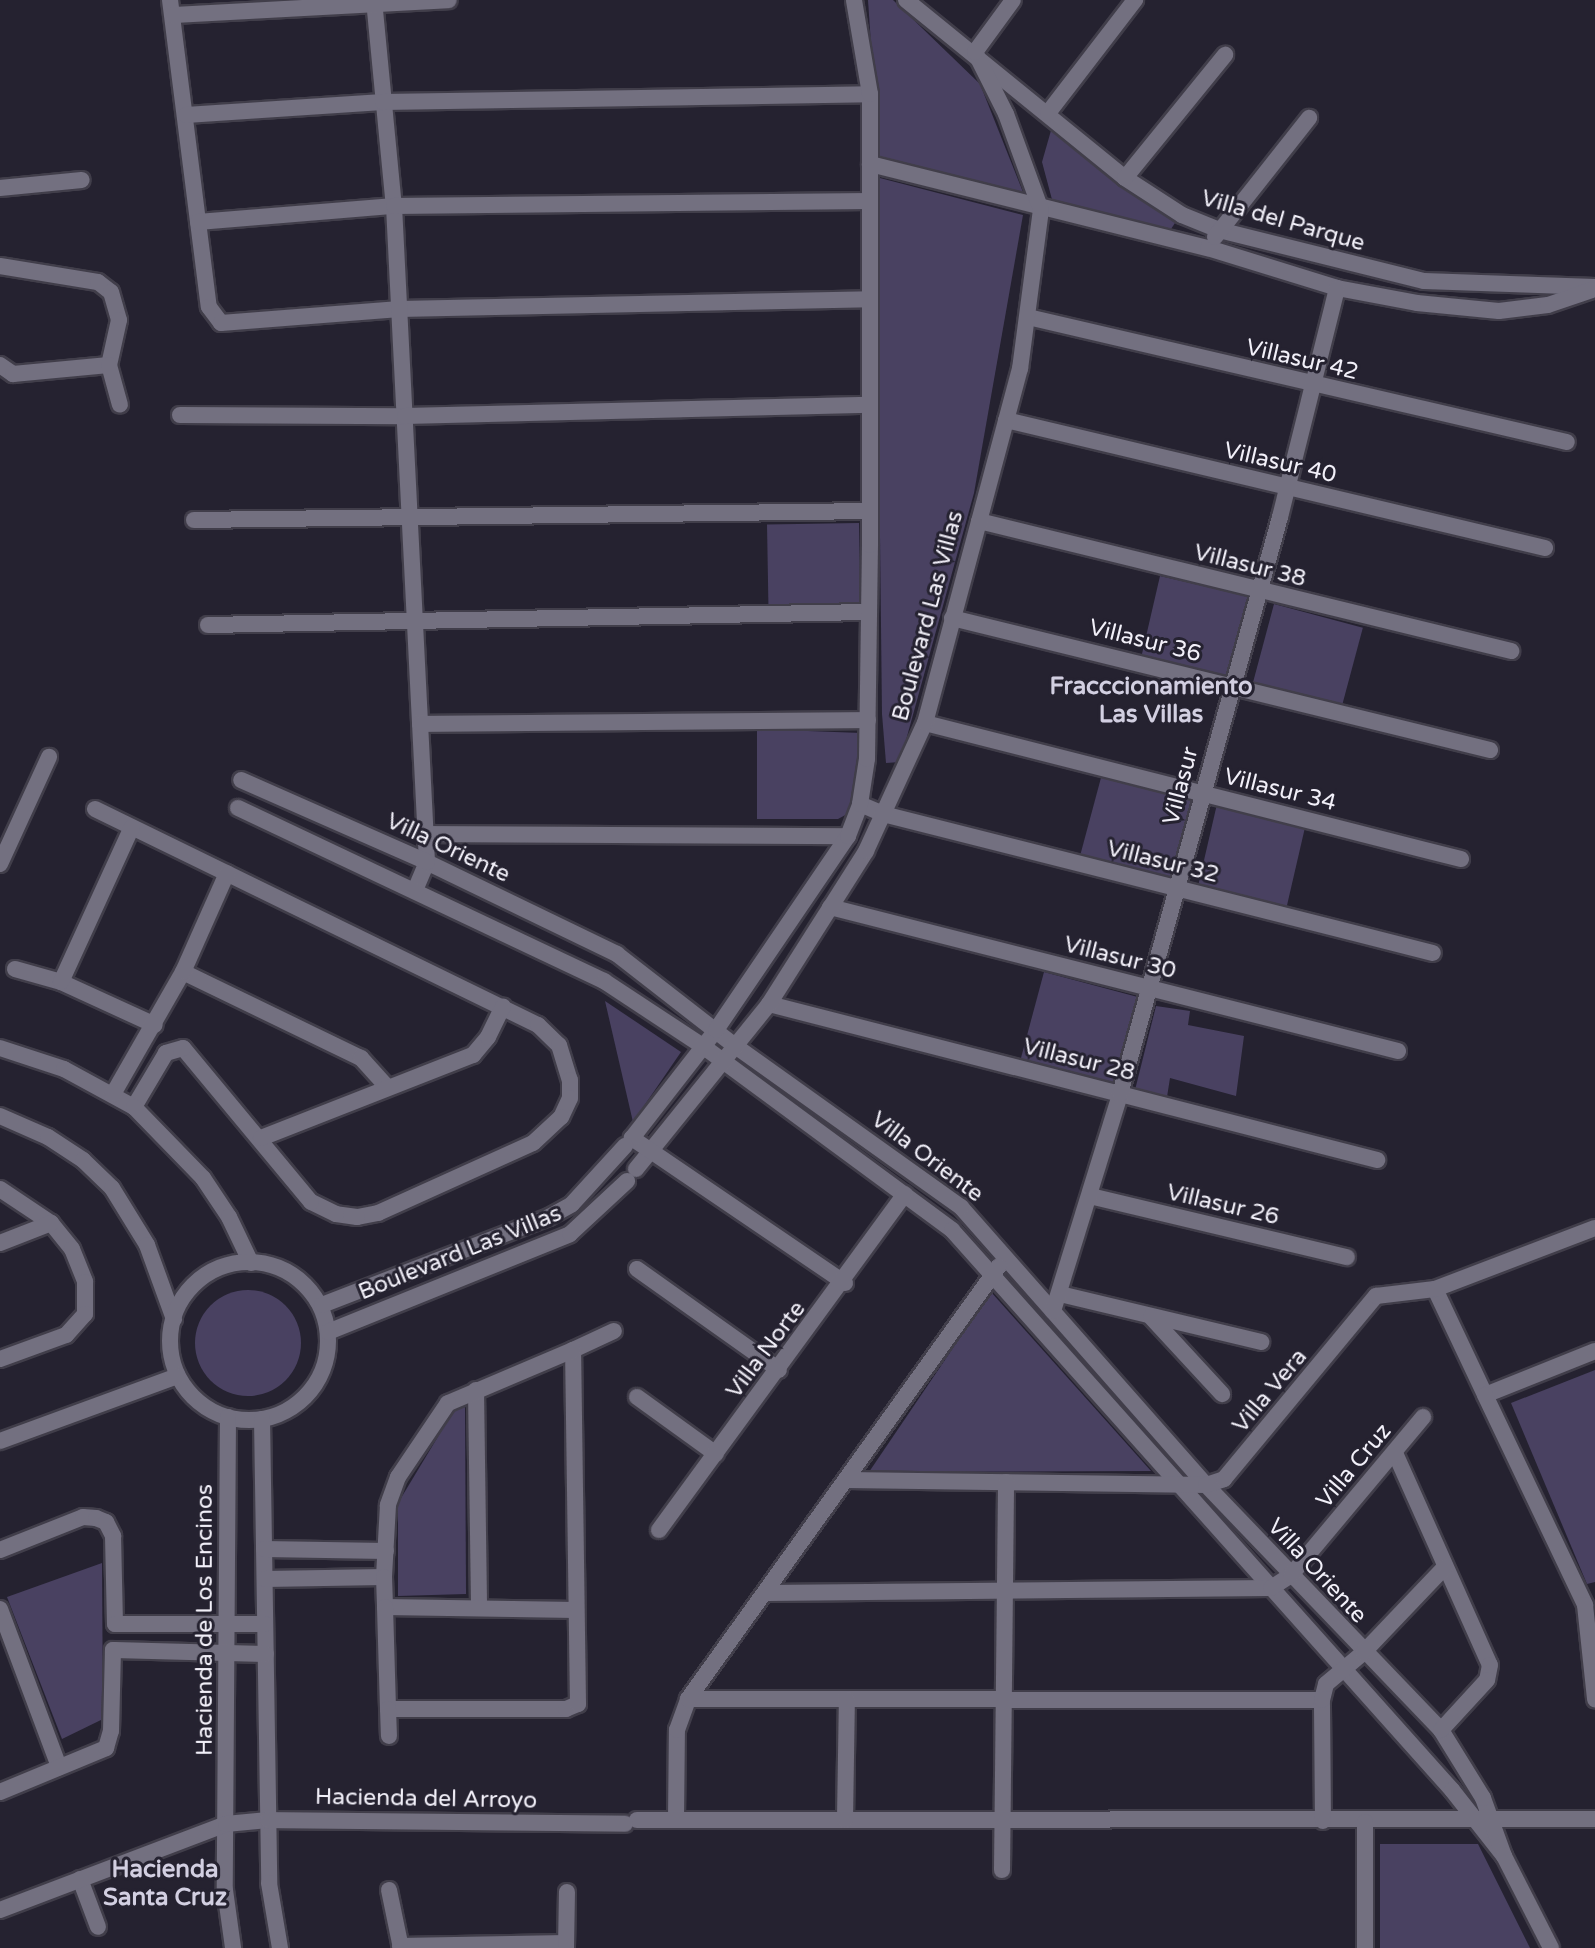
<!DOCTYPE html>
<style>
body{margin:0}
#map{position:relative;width:1595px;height:1948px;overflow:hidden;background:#252230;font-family:"Varela Round",sans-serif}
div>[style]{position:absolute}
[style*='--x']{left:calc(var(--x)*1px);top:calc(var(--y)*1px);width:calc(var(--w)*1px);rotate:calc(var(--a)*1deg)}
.green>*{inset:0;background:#494161;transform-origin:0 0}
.round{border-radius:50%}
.roads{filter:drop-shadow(2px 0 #413e4a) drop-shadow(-2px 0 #413e4a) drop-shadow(0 2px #413e4a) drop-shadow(0 -2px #413e4a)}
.street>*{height:16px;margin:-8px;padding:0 8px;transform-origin:8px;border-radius:8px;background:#737080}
.street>.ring{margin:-8px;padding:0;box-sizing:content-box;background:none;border:16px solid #737080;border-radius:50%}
span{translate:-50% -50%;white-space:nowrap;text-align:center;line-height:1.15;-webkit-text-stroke:6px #252230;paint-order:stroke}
.street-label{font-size:23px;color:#f2f0f9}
.neighbourhood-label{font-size:24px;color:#d2cfe1;font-weight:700}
</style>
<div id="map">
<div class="green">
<i style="clip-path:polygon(868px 0,893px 0,980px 84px,1023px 192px,879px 161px)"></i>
<i style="clip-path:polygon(1052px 127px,1175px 223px,1167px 235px,1054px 207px,1042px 162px)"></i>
<i style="clip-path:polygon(876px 177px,1023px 215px,974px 493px,900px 762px,886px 763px,882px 714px)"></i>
<i style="left:859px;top:523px;width:85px;height:92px;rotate:89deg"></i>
<i style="left:1160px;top:576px;width:90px;height:85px;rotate:13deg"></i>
<i style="left:1274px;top:604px;width:92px;height:84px;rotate:15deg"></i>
<i style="clip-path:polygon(757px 729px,861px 733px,849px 813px,838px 819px,757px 819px)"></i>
<i style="left:1102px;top:774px;width:98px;height:87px;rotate:15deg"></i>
<i style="left:1217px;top:804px;width:91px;height:86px;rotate:13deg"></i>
<i style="left:1044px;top:972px;width:98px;height:91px;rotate:15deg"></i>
<i style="clip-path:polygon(605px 1001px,681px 1052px,633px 1122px)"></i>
<i style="clip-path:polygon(1156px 1006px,1190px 1011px,1188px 1025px,1244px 1036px,1236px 1096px,1170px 1078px,1167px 1097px,1135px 1090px)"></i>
<i class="round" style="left:195px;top:1290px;width:106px;height:106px"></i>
<i style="clip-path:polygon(991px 1292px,1151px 1471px,869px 1472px)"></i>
<i style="clip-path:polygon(1595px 1370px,1595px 1582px,1587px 1584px,1511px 1403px)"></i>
<i style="clip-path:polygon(465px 1407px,466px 1594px,398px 1596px,398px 1503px,454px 1410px)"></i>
<i style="clip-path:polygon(102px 1563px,103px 1719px,62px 1739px,7px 1597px)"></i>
<i style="clip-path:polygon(1380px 1844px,1478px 1844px,1530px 1948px,1380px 1948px)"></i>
</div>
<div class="roads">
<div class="street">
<i style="--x:170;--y:0;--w:309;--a:82.8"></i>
<i style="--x:209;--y:307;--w:20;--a:53"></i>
<i style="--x:221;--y:323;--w:179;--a:-4.5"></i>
<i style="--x:399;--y:309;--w:471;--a:-1.2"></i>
<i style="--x:374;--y:0;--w:207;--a:84.5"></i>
<i style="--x:394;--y:206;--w:657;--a:87.12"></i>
<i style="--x:427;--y:862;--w:30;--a:113"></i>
<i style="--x:906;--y:0;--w:282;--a:39.1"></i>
<i style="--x:1125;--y:178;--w:68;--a:33"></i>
<i style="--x:1182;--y:215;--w:40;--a:22"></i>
<i style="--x:1219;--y:230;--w:211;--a:14"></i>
<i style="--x:1424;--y:281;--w:171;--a:2"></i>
<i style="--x:173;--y:15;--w:276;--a:-3.1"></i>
<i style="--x:1048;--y:113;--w:143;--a:-52.4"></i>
<i style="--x:186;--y:115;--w:197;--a:-3.8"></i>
<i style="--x:383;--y:102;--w:487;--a:-0.9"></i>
<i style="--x:870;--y:164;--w:348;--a:14"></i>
<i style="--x:1208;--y:248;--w:135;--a:17.2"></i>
<i style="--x:1337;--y:288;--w:81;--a:10.6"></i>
<i style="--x:1417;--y:303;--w:82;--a:5.6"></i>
<i style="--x:1499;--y:311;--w:49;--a:-7"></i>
<i style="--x:1548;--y:305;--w:46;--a:-18.8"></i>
<i style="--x:1125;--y:178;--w:159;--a:-50.9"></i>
<i style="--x:0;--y:188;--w:82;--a:-5.6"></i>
<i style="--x:198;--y:222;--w:197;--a:-4.7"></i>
<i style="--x:394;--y:206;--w:476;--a:-0.6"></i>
<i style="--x:1215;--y:237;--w:152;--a:-51.7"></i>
<i style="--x:0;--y:266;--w:99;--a:9.3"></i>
<i style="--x:98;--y:282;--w:16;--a:38"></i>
<i style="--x:111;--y:292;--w:29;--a:74"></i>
<i style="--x:119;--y:320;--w:46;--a:102.5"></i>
<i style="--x:1028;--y:317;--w:553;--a:13.06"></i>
<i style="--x:0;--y:365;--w:16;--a:35"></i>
<i style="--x:13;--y:374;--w:96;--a:-5.4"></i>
<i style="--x:109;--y:365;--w:41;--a:74.6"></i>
<i style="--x:180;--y:415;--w:225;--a:0.3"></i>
<i style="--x:405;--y:416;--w:465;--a:-1.4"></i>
<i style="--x:1006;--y:420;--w:554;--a:13.36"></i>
<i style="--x:194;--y:520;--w:676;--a:-0.76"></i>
<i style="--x:979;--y:521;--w:548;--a:13.73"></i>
<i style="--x:952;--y:618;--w:554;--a:13.79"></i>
<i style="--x:208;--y:625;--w:661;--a:-1.13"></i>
<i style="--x:925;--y:723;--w:553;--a:14.24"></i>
<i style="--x:420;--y:724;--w:448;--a:-0.5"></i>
<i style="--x:860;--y:804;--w:25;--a:23"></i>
<i style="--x:883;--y:814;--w:567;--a:14.18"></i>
<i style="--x:238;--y:808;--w:405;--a:25.3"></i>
<i style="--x:604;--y:981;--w:120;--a:33.4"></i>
<i style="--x:704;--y:1047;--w:308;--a:36.4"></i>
<i style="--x:952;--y:1230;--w:751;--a:48.24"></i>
<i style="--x:1452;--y:1790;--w:84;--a:51.8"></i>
<i style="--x:1504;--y:1856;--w:62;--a:-109.9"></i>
<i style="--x:1483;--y:1798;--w:80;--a:-121.7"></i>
<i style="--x:1441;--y:1730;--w:339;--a:-133.8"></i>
<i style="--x:1206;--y:1485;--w:371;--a:-131.4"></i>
<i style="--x:961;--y:1207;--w:277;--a:-144.5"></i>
<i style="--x:735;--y:1046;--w:150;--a:-142.1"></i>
<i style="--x:617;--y:954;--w:211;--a:-154.2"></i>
<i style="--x:427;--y:862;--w:203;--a:-156.2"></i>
<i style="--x:95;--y:809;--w:493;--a:26"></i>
<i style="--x:538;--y:1025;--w:29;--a:44"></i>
<i style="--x:559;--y:1045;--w:37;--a:73"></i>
<i style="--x:570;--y:1080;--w:18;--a:90"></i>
<i style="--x:570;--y:1098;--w:21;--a:115"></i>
<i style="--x:561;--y:1117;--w:38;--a:137"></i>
<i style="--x:533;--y:1143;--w:170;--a:155.7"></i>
<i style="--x:378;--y:1213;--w:21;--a:169"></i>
<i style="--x:357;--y:1217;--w:21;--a:-172"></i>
<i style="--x:336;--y:1214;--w:28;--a:-154"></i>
<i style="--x:311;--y:1202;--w:200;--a:-129.7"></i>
<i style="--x:183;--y:1048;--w:18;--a:164"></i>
<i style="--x:166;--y:1053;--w:63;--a:120.7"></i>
<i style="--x:426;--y:834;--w:422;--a:0.3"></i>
<i style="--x:0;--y:864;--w:118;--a:-65.4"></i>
<i style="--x:830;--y:907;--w:586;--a:14.23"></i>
<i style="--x:15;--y:969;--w:48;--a:15.8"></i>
<i style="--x:61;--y:982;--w:103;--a:24.6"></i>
<i style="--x:183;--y:972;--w:198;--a:25.8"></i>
<i style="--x:361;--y:1058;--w:39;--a:48"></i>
<i style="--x:61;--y:982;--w:170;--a:-65.4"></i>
<i style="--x:769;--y:1004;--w:628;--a:14.39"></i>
<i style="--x:0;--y:1048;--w:67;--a:18.2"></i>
<i style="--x:64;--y:1069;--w:80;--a:28.5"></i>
<i style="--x:134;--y:1107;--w:99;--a:45.8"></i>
<i style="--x:203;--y:1178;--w:47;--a:56.3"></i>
<i style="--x:229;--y:1217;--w:51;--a:64.4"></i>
<i style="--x:113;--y:1094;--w:141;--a:-60.2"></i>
<i style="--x:183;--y:972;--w:108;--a:-66"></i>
<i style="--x:0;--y:1116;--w:52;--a:23.6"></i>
<i style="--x:48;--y:1137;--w:42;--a:33.3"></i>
<i style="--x:83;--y:1160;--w:40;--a:44"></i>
<i style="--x:112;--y:1188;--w:67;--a:58.4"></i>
<i style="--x:147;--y:1245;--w:79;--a:70"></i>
<i style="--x:261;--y:1138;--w:228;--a:-21.4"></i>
<i style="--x:473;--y:1055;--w:23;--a:-50"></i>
<i style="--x:488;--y:1037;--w:34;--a:-64"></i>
<i style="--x:636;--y:1169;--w:212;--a:-51.1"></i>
<i style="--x:769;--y:1004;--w:181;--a:-57.6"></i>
<i style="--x:866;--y:851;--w:141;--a:-65.3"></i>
<i style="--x:925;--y:723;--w:367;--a:-75"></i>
<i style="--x:1020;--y:369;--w:160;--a:-82.5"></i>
<i style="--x:1041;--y:210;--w:102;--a:-110"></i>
<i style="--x:1006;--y:114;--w:69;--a:-116.6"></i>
<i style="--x:975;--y:52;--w:64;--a:-53.8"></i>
<i style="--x:0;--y:1189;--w:61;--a:33.7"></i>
<i style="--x:51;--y:1223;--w:33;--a:51"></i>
<i style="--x:72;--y:1249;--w:35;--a:68"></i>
<i style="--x:85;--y:1282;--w:32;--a:90"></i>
<i style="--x:85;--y:1314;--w:28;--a:132"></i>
<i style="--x:66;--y:1335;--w:70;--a:160"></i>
<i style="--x:1090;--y:1196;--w:264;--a:13.4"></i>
<i style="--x:0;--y:1243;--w:55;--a:-21.4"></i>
<i class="ring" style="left:170px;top:1262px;width:142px;height:142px"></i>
<i style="--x:637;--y:1269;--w:174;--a:35.4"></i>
<i style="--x:845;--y:1283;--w:258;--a:-145.8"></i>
<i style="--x:632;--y:1138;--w:137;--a:-52.1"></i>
<i style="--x:716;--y:1030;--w:235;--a:-55.8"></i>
<i style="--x:848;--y:836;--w:34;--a:-69"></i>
<i style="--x:860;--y:804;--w:46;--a:-81.2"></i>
<i style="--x:867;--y:759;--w:214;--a:-89.2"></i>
<i style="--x:870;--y:545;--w:451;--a:-90"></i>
<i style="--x:870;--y:94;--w:95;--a:-99.7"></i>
<i style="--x:1435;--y:1289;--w:117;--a:64.7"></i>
<i style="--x:1060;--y:1294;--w:207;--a:13.4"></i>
<i style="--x:322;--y:1305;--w:243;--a:-21.2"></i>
<i style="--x:549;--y:1217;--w:26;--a:-29"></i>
<i style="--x:572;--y:1204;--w:79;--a:-47.6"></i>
<i style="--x:1053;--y:1311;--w:227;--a:-72.8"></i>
<i style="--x:1120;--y:1094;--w:599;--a:-74.5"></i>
<i style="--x:1280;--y:517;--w:236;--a:-76"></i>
<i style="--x:1151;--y:1317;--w:105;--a:47.3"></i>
<i style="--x:328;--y:1332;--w:261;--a:-22"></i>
<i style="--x:570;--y:1234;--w:78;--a:-42.9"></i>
<i style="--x:573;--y:1350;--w:45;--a:-24.9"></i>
<i style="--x:1595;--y:1351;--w:118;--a:158.2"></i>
<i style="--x:1485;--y:1395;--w:233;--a:64.5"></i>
<i style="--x:1585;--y:1605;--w:95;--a:83.9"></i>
<i style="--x:476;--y:1390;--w:218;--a:89.2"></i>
<i style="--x:637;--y:1397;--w:97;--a:35.8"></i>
<i style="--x:228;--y:1417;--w:473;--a:90.4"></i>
<i style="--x:225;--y:1890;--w:59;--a:82.1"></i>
<i style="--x:262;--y:1419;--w:464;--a:89.1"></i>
<i style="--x:269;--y:1883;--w:66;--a:80.4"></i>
<i style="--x:0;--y:1441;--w:189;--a:-20.1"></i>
<i style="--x:1395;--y:1453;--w:232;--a:65.9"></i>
<i style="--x:1490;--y:1665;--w:15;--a:101"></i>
<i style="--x:1487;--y:1680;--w:68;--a:132.6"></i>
<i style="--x:847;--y:1480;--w:359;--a:0.8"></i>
<i style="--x:1206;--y:1485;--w:19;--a:-18"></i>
<i style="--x:1224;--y:1479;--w:238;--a:-50.3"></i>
<i style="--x:1376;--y:1296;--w:59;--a:-6.8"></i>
<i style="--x:1435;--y:1289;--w:171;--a:-20.9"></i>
<i style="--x:659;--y:1530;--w:416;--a:-53.8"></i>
<i style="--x:264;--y:1549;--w:122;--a:0.9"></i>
<i style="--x:0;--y:1550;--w:89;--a:-21.7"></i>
<i style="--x:83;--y:1517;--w:13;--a:4"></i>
<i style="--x:96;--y:1518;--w:11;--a:22"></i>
<i style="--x:106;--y:1522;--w:16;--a:63"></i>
<i style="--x:113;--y:1536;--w:88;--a:88.7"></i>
<i style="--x:115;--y:1624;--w:150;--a:0"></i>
<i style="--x:265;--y:1579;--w:119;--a:-1"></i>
<i style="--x:767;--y:1593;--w:504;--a:-0.57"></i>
<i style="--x:1271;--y:1588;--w:24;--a:-33"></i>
<i style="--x:1291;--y:1575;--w:206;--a:-50.1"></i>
<i style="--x:385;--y:1607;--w:191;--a:0.9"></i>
<i style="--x:0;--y:1609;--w:169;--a:69.5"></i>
<i style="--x:688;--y:1699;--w:634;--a:0.09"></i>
<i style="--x:388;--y:1709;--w:178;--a:0"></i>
<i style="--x:566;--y:1709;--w:13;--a:-23"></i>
<i style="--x:578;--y:1704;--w:354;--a:-90.8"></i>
<i style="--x:573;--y:1350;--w:136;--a:157"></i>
<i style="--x:448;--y:1403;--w:89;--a:124"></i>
<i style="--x:398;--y:1477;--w:30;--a:110"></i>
<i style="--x:388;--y:1505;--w:72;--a:93.2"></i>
<i style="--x:384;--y:1577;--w:30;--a:88"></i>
<i style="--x:385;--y:1607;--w:102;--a:88.3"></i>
<i style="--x:388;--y:1709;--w:27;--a:88"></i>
<i style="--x:0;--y:1792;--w:115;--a:-22.5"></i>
<i style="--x:106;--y:1748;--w:18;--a:-74"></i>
<i style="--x:111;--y:1731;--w:81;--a:-88.6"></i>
<i style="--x:113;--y:1650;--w:153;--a:1.5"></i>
<i style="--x:676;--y:1819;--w:89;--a:-89.4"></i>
<i style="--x:677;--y:1730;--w:33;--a:-70"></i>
<i style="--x:688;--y:1699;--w:533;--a:-54.31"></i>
<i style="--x:637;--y:1820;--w:958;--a:-0.06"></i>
<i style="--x:845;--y:1820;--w:121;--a:-89.1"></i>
<i style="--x:1323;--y:1821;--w:121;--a:-90.5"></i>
<i style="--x:1322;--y:1700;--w:16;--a:-76"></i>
<i style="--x:1326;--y:1684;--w:48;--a:-40"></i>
<i style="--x:1363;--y:1653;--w:119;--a:-46.4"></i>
<i style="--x:1365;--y:1822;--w:126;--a:90"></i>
<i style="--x:1504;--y:1856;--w:103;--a:62.9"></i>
<i style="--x:1002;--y:1870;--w:388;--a:-89.4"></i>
<i style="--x:80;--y:1879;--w:51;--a:69.4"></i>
<i style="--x:389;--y:1890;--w:59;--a:78.3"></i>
<i style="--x:0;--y:1910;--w:242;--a:-20.8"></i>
<i style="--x:226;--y:1824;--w:42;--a:-5.4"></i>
<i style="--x:268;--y:1820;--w:357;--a:0.6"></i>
<i style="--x:400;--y:1946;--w:166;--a:-1"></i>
<i style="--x:566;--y:1948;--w:56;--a:-89"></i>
</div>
</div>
<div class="street-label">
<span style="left:1283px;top:221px;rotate:16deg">Villa del Parque</span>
<span style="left:1302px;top:360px;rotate:13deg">Villasur 42</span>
<span style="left:1280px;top:463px;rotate:13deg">Villasur 40</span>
<span style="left:1250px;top:566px;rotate:14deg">Villasur 38</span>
<span style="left:928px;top:616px;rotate:-75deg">Boulevard Las Villas</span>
<span style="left:1145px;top:641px;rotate:14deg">Villasur 36</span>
<span style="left:1181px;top:786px;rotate:-75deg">Villasur</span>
<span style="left:1280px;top:790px;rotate:14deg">Villasur 34</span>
<span style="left:448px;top:848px;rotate:25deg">Villa Oriente</span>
<span style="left:1163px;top:862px;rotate:14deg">Villasur 32</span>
<span style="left:1120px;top:958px;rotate:14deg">Villasur 30</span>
<span style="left:1079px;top:1060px;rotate:14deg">Villasur 28</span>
<span style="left:927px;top:1157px;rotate:37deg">Villa Oriente</span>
<span style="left:1223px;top:1205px;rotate:13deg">Villasur 26</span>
<span style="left:460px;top:1253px;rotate:-22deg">Boulevard Las Villas</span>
<span style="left:766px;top:1350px;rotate:-53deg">Villa Norte</span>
<span style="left:1270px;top:1391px;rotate:-50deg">Villa Vera</span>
<span style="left:1354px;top:1466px;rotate:-50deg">Villa Cruz</span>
<span style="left:1317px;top:1571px;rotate:47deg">Villa Oriente</span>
<span style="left:205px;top:1620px;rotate:-90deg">Hacienda de Los Encinos</span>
<span style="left:426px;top:1799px;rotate:1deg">Hacienda del Arroyo</span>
</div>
<div class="neighbourhood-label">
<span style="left:1151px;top:701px">Fracccionamiento<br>Las Villas</span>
<span style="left:165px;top:1884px">Hacienda<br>Santa Cruz</span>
</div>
</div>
